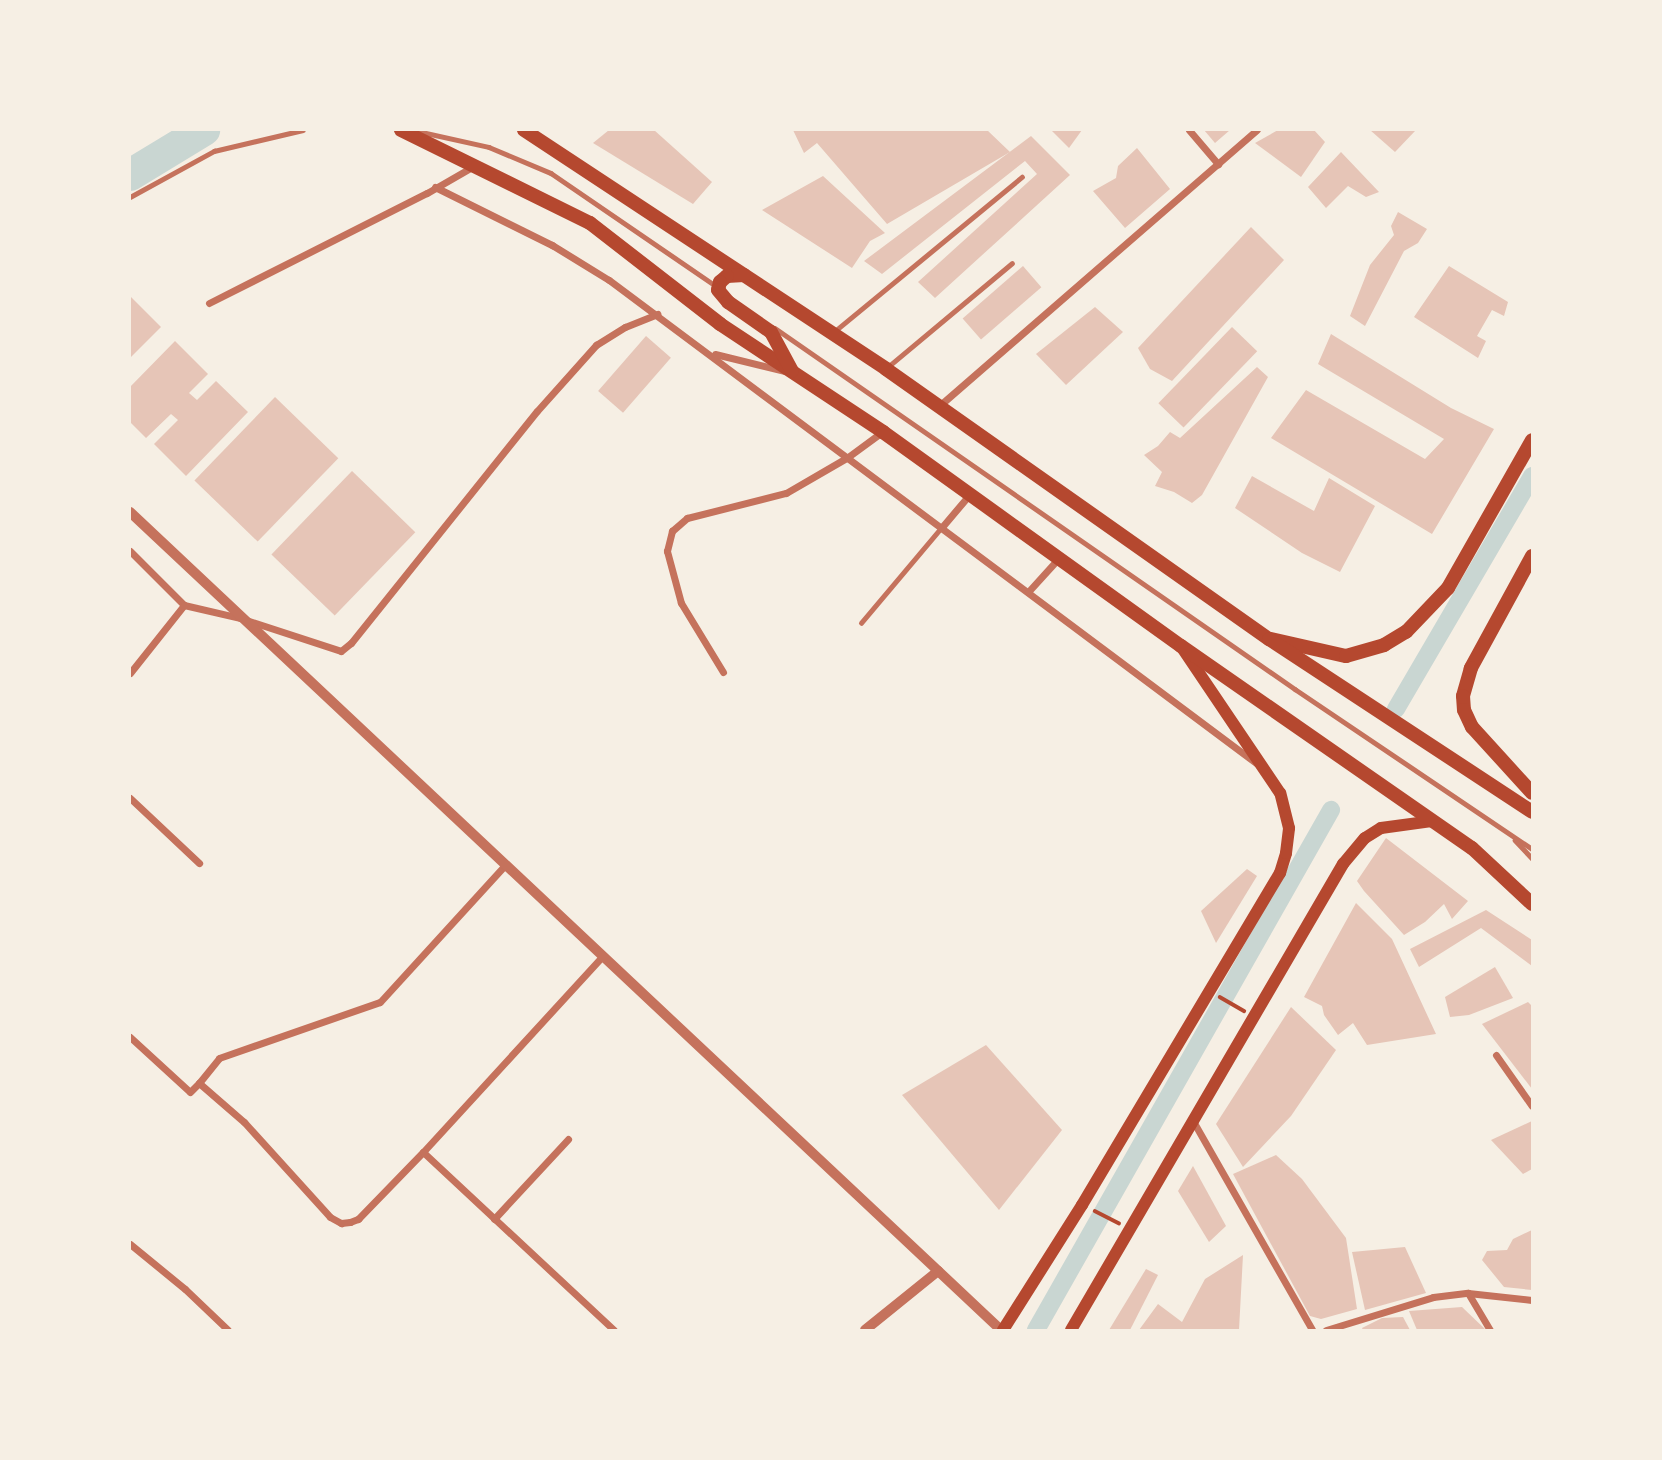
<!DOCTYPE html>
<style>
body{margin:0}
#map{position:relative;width:1662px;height:1460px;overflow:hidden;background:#f6efe4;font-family:"Nunito Sans",sans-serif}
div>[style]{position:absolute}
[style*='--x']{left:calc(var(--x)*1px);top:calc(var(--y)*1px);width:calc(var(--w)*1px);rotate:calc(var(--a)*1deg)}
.canal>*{height:18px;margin:-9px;padding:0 9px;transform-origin:9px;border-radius:9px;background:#c9d6d2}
.river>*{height:32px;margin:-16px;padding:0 16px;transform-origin:16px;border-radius:16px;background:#c9d6d2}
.building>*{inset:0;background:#e6c5b7;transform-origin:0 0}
.path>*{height:3.5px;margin:-1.75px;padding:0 1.75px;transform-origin:1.75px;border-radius:1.75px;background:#b5482f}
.service>*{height:4.5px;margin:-2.25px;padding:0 2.25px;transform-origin:2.25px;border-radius:2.25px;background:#c5725c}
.minor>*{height:7px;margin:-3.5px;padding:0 3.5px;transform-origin:3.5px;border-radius:3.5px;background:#c5725c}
.tertiary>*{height:10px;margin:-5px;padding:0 5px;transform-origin:5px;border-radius:5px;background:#c5725c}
.secondary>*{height:12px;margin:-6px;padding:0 6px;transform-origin:6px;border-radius:6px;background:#b5482f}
.primary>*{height:14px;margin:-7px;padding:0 7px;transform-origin:7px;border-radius:7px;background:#b5482f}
.trunk>*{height:14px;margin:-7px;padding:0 7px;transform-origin:7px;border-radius:7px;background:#b5482f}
span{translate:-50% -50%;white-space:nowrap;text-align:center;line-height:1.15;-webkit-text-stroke:5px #f6efe4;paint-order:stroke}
.frame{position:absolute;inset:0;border:131px solid #f6efe4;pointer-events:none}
</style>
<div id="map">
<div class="canal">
<i style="--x:1396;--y:709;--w:270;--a:-59.7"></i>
<i style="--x:1036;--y:1330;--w:598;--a:-60.43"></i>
</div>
<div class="river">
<i style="--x:130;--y:175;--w:87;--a:-31.3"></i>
</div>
<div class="building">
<i style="clip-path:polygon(609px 130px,654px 130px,712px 182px,693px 204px,593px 143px)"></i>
<i style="clip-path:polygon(793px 130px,987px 130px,1010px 152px,887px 224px,817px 143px,804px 153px)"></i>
<i style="clip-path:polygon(1051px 130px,1082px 130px,1069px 148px)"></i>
<i style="clip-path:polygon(1204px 130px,1230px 130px,1215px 143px)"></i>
<i style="clip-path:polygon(1278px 130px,1314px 130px,1325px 142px,1301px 177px,1255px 143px)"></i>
<i style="clip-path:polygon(1370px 130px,1416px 130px,1395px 152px)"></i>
<i style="clip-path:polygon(1031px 136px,1070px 175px,935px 298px,918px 282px,1037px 174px,1025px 161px,882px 274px,864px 261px)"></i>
<i style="clip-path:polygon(1137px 148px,1170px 189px,1125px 228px,1093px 191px,1116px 178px,1118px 166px)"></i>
<i style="clip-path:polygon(1341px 152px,1379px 192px,1366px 197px,1348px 186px,1326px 208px,1308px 187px)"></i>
<i style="clip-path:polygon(823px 176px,885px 233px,870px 241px,852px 268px,762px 210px)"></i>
<i style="clip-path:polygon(1398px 212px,1427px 229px,1418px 243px,1404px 251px,1365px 326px,1350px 316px,1370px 265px,1394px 235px,1391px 226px)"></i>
<i style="clip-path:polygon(1251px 227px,1284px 260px,1172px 381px,1150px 369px,1138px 348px)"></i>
<i style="left:1023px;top:266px;width:28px;height:80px;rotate:49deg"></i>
<i style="clip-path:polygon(1449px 266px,1508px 302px,1504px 316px,1492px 310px,1477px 336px,1486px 341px,1478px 358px,1414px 317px)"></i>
<i style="clip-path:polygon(130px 296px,161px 327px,130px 358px)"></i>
<i style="clip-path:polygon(1095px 307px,1123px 332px,1066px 385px,1036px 354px)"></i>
<i style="left:1232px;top:327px;width:35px;height:106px;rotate:44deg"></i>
<i style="clip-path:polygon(1331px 334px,1451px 408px,1494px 429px,1432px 534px,1271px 438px,1306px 390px,1425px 459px,1444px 439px,1318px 364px)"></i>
<i style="left:646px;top:336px;width:33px;height:73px;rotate:41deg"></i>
<i style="clip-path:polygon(175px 341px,208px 374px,189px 393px,197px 400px,216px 381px,248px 412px,186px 476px,154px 444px,178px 420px,171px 414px,146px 438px,130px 422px,130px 387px)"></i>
<i style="clip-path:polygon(1257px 367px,1268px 377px,1202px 495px,1192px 503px,1174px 492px,1155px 486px,1162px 472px,1144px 455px,1158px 446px,1170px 432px,1180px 438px)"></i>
<i style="left:275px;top:397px;width:88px;height:116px;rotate:44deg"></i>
<i style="left:352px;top:471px;width:88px;height:116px;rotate:44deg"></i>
<i style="clip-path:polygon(1252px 476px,1314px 511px,1329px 478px,1375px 506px,1340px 572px,1302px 553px,1235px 508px)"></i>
<i style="clip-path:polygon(1386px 838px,1468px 901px,1452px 919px,1444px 904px,1425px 922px,1404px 935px,1364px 891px,1357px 881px)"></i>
<i style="clip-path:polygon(1247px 869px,1257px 876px,1216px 943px,1201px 911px)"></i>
<i style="clip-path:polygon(1356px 903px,1392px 939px,1436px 1034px,1367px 1045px,1353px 1023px,1338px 1035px,1324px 1015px,1322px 1006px,1304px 997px)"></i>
<i style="clip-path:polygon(1486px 910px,1532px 940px,1532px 966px,1481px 928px,1419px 967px,1410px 949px)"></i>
<i style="clip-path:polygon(1495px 967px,1513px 998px,1469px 1015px,1450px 1017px,1445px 997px)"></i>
<i style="clip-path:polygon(1528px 1002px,1532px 1006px,1532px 1089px,1482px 1024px)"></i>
<i style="clip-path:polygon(1291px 1007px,1336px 1050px,1291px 1116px,1243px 1167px,1216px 1124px)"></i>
<i style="clip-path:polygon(986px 1045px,1062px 1130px,999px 1210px,902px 1095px)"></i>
<i style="clip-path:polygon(1532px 1121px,1532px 1169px,1523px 1174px,1491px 1140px)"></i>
<i style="clip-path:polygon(1276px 1155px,1302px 1179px,1346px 1238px,1357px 1309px,1321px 1319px,1310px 1316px,1233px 1174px)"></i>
<i style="clip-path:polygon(1193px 1166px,1226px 1226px,1209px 1242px,1178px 1191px)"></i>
<i style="clip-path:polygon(1532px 1230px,1532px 1290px,1504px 1287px,1482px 1260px,1487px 1251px,1507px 1250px,1513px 1239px)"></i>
<i style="clip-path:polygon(1405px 1247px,1426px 1293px,1365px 1310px,1352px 1252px)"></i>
<i style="clip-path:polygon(1243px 1255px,1239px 1330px,1139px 1330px,1158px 1304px,1182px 1322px,1205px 1279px)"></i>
<i style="clip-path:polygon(1146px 1269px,1158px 1275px,1130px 1330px,1109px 1330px)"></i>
<i style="clip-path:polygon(1462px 1307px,1486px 1330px,1417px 1330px,1409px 1311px)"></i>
<i style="clip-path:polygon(1403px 1317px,1410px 1330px,1363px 1330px,1362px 1328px,1382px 1318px)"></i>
</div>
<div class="path">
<i style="--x:1220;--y:997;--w:28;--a:30"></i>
<i style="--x:1095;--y:1211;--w:27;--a:27"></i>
</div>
<div class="service">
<i style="--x:417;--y:131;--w:74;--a:12.5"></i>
<i style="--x:489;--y:147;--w:67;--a:22.8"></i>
<i style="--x:551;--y:173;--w:200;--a:34.4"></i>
<i style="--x:130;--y:197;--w:96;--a:-28.7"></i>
<i style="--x:214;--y:151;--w:91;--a:-13.3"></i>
<i style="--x:775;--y:328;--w:633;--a:34.77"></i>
<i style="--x:1295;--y:689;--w:286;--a:34"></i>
<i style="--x:835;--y:331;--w:242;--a:-39.5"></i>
<i style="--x:889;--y:366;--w:160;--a:-39.9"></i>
<i style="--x:861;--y:623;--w:124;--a:-49.9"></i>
<i style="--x:1515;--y:840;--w:25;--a:47"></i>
</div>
<div class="minor">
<i style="--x:1189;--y:130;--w:45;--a:49.5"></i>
<i style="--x:435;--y:187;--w:131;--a:26.4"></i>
<i style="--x:552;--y:245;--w:67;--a:31.6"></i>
<i style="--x:609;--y:280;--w:807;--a:36.74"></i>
<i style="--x:209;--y:303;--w:244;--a:-26.8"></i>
<i style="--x:427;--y:193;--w:52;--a:-30"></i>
<i style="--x:715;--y:354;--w:72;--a:13.7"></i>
<i style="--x:939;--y:406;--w:421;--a:-41"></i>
<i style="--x:942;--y:527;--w:42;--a:-49.8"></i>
<i style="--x:130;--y:551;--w:76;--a:45"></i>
<i style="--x:1028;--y:592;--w:45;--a:-47.7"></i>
<i style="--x:184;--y:605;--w:57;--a:13.1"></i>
<i style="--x:240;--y:618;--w:106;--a:18.1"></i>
<i style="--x:341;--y:651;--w:13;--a:-39"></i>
<i style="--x:351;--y:643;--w:297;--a:-51.3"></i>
<i style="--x:537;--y:411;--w:89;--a:-48.2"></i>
<i style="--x:596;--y:345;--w:34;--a:-32"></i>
<i style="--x:625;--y:327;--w:35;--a:-22"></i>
<i style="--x:723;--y:672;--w:81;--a:-121.3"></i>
<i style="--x:681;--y:603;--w:54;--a:-105.1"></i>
<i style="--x:667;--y:551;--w:21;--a:-76"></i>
<i style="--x:672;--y:531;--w:20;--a:-41"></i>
<i style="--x:687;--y:518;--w:102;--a:-14.2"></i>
<i style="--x:786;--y:493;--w:72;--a:-30.1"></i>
<i style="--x:848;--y:457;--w:42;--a:-36.3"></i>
<i style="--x:130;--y:673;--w:87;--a:-51.5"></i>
<i style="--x:130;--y:798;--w:95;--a:43.3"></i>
<i style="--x:130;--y:1037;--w:81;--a:42.5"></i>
<i style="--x:190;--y:1092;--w:13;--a:-45"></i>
<i style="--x:199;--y:1083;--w:60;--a:40.9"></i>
<i style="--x:244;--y:1122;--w:128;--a:47.8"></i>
<i style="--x:330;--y:1217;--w:13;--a:29"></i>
<i style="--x:341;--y:1223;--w:9;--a:-6"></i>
<i style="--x:350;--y:1222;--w:9;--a:-21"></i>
<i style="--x:358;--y:1219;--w:93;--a:-45.9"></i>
<i style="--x:423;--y:1152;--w:263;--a:-47.5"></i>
<i style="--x:1496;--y:1055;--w:62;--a:54.8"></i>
<i style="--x:199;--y:1083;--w:32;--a:-51"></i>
<i style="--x:219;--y:1058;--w:170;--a:-19.2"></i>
<i style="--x:380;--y:1002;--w:184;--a:-47.6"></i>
<i style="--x:1193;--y:1121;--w:241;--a:60.3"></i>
<i style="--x:423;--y:1152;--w:261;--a:43"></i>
<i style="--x:494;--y:1219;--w:109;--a:-47.2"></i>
<i style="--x:130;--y:1244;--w:71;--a:39.3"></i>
<i style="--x:185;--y:1289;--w:59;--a:43.6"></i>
<i style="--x:1468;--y:1293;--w:43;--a:59.3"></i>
<i style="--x:1326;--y:1330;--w:112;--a:-17.1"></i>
<i style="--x:1433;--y:1297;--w:35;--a:-7"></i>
<i style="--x:1468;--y:1293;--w:64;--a:6.2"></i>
</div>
<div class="tertiary">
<i style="--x:130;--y:512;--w:1195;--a:43.2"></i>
<i style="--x:865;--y:1330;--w:94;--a:-38.9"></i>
</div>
<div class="secondary">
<i style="--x:1003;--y:1330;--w:148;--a:-57.7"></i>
<i style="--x:1082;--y:1205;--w:387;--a:-59.2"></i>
<i style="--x:1280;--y:873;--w:21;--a:-73"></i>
<i style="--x:1286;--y:853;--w:25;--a:-83"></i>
<i style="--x:1289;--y:828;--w:36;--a:-104"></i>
<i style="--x:1280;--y:793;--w:174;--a:-124"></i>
<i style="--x:1071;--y:1330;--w:540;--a:-59.73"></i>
<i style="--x:1343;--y:864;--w:34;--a:-50"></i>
<i style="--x:1365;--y:838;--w:19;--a:-32"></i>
<i style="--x:1381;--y:828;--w:51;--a:-7.8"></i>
</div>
<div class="primary">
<i style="--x:1532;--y:556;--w:128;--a:118.6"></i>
<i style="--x:1471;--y:668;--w:29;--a:106"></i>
<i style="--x:1463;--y:696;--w:14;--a:86"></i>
<i style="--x:1464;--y:710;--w:19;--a:65"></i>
<i style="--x:1472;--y:727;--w:89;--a:47.7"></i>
<i style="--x:1271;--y:639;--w:77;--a:12.8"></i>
<i style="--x:1346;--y:656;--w:40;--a:-16"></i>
<i style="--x:1384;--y:645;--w:26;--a:-31"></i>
<i style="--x:1406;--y:632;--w:61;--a:-46.3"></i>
<i style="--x:1448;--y:588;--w:170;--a:-60.4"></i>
</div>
<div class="trunk">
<i style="--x:401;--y:130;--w:211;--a:26.2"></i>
<i style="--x:590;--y:223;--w:165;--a:37.8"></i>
<i style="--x:720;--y:324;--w:196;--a:33.5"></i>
<i style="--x:883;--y:432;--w:367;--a:35.7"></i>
<i style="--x:1181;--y:646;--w:354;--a:34.8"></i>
<i style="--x:1472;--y:848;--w:82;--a:43"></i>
<i style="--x:524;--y:130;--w:434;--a:33.4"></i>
<i style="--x:886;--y:369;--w:469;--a:35.2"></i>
<i style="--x:1269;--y:639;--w:315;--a:33.3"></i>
<i style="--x:744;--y:275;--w:17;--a:177"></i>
<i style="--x:727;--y:276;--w:9;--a:139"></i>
<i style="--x:720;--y:282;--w:8;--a:104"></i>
<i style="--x:718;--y:290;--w:16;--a:50"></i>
<i style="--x:728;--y:302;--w:52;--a:34.9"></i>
<i style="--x:771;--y:332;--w:44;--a:61.7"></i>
</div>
<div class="frame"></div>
</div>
